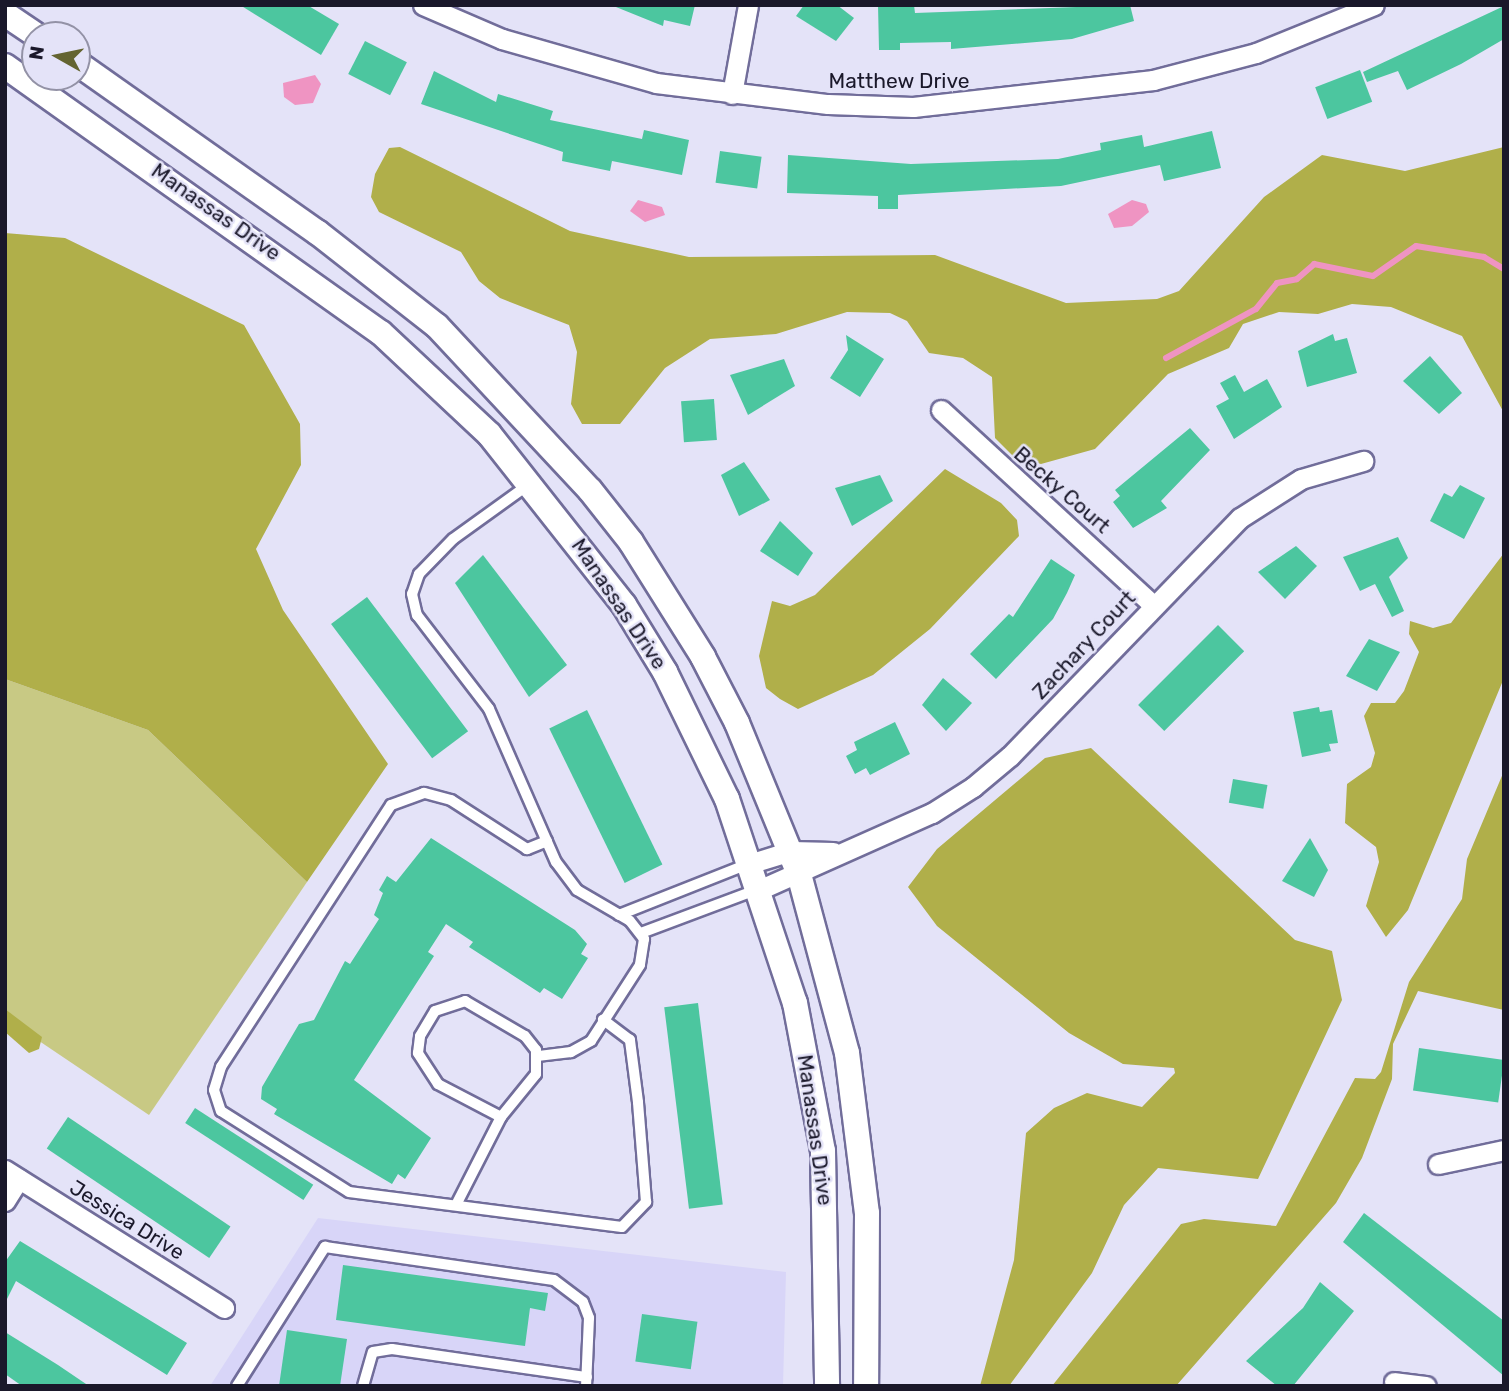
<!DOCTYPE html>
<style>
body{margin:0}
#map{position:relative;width:1509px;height:1391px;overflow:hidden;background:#e4e3f8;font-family:Rubik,sans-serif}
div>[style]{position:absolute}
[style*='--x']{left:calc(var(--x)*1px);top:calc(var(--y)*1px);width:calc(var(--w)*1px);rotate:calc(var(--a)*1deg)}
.built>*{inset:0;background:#d8d5f8}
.green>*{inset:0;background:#c8c984}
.forest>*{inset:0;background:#b0af4a}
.water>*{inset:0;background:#ef94c2}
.stream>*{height:6px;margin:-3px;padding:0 3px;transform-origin:3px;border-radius:3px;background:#ef94c2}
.building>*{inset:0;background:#4cc69f;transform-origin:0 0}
.roads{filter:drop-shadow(2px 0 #716d9a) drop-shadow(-2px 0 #716d9a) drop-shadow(0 2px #716d9a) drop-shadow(0 -2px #716d9a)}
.service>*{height:10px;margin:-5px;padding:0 5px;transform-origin:5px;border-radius:5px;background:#fff}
.minor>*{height:19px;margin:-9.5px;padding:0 9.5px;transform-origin:9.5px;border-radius:9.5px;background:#fff}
.tertiary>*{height:24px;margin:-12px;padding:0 12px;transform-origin:12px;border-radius:12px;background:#fff}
span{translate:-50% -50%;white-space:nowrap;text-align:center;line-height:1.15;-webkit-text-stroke:5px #e4e3f8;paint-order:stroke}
.street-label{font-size:21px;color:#1a182a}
.frame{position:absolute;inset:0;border:7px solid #1a182a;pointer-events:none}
.north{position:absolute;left:21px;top:21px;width:70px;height:70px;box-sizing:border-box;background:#e4e3f8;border:2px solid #9392a6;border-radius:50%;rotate:279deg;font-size:19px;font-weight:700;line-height:28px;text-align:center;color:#1a182a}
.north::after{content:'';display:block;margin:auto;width:24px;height:32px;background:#646431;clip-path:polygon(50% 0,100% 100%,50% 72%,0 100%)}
</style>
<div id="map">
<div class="built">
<i style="clip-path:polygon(318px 1218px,786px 1272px,783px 1386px,210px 1386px)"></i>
</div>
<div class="green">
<i style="clip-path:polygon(5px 679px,148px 730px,307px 882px,149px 1115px,5px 1018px)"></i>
</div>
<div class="forest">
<i style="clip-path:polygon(400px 147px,570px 231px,689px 257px,935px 255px,1066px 303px,1157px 299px,1179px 291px,1264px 197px,1322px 155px,1405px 171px,1504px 147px,1504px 413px,1462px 336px,1391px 307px,1352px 304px,1318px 314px,1279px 312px,1243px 324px,1229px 348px,1168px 374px,1095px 449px,1041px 464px,1014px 457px,995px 438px,992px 377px,963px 358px,929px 353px,907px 321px,890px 313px,847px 312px,776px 334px,710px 339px,665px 368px,620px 424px,582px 424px,571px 404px,577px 352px,569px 325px,500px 298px,479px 281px,461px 252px,379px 212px,371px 197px,375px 174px,389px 148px)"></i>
<i style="clip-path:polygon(5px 233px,65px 238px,244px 325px,300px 424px,301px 465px,256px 549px,283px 610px,388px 764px,307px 882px,148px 730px,5px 679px)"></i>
<i style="clip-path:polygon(945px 469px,1001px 503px,1017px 520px,1019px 536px,930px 629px,873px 675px,798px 709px,780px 699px,766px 688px,759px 656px,772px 601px,790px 606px,815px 595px)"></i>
<i style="clip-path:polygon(1504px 553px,1504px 678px,1408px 910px,1386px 937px,1366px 906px,1379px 862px,1376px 847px,1345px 823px,1347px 784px,1371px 767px,1375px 753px,1364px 716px,1371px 703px,1395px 703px,1404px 691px,1419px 652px,1409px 634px,1410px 621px,1433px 628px,1451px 623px)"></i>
<i style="clip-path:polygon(1091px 748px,1295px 940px,1332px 951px,1342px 1000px,1258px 1179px,1158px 1168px,1124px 1205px,1092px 1273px,1009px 1386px,980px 1386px,1014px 1260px,1026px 1133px,1054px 1108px,1087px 1093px,1142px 1107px,1175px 1073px,1174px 1068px,1123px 1064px,1069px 1033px,937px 926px,908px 887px,937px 849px,1045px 758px)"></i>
<i style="clip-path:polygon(1504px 771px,1504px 1010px,1418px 991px,1393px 1044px,1392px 1079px,1362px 1158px,1336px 1203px,1176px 1386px,1052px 1386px,1181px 1224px,1204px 1219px,1276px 1226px,1355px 1078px,1375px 1079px,1381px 1072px,1409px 982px,1462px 899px,1467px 859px)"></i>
<i style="clip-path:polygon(5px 1009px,42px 1037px,39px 1049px,29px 1053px,5px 1032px)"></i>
</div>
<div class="water">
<i style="clip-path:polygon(315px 75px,321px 84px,313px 103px,295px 105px,284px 97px,283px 83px)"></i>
<i style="clip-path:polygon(638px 200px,662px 207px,665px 215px,645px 222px,630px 211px)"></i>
<i style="clip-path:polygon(1132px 200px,1146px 204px,1149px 212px,1132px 226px,1114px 228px,1108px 214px)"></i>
</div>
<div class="stream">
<i style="--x:1166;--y:358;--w:102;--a:-28.6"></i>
<i style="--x:1256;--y:309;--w:33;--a:-51"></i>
<i style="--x:1277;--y:283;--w:20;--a:-11"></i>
<i style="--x:1297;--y:279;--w:23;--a:-41"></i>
<i style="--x:1314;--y:264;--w:60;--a:11.5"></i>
<i style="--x:1373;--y:276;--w:52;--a:-34.9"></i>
<i style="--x:1416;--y:246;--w:69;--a:9.2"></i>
<i style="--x:1484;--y:257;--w:23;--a:31"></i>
</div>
<div class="building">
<i style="clip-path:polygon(240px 5px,307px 5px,339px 24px,321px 55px)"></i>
<i style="clip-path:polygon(611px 5px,695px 5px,690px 26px,664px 20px,663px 26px)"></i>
<i style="clip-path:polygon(804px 5px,837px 5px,854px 18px,836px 41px,796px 16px)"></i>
<i style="clip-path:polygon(878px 5px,914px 5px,915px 13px,1130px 5px,1134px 21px,1072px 39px,951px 49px,951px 42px,900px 43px,900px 50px,879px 50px)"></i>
<i style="clip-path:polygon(1504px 6px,1504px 39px,1461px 64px,1407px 90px,1398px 71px,1367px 82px,1363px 72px)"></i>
<i style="left:365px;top:41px;width:47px;height:37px;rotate:27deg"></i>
<i style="left:1360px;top:70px;width:34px;height:48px;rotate:69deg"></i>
<i style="clip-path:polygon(434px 71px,496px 102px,498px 94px,553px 111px,550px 120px,642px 139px,644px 130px,689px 140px,682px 175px,612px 161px,610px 171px,562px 161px,563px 152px,421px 104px)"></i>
<i style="clip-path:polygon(1212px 131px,1221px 168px,1164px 181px,1160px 165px,1061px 186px,898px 195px,898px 209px,878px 209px,878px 196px,787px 193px,788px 155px,911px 164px,1058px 159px,1101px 150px,1100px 143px,1142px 135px,1144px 147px)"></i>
<i style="left:720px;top:151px;width:42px;height:32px;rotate:8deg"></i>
<i style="clip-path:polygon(1333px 334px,1335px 341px,1347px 338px,1357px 373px,1307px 387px,1298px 351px)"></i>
<i style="clip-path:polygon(846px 335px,884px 359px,860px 397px,830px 378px,848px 350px)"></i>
<i style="clip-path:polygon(1430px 356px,1462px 393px,1439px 414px,1403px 381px)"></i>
<i style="clip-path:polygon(784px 359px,795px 386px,748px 415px,730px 375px)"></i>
<i style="clip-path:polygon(1235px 375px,1244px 392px,1267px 379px,1282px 407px,1234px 439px,1216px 406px,1229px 399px,1220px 383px)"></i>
<i style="left:714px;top:399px;width:41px;height:33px;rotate:86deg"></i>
<i style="clip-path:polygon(1190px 428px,1210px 450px,1161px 501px,1167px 508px,1133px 528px,1113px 502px,1120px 496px,1115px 490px)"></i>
<i style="clip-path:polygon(744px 462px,770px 500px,739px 516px,721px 475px)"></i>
<i style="clip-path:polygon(880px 475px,893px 501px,852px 526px,835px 488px)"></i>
<i style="clip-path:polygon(1460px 485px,1485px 498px,1464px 539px,1430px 521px,1444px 493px,1452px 497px)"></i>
<i style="clip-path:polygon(780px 521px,813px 553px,798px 576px,760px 551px)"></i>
<i style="clip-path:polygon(1398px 537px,1408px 558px,1389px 577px,1404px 611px,1392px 617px,1375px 584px,1360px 591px,1343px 557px)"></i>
<i style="clip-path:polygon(1296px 546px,1317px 566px,1285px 599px,1258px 572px)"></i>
<i style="clip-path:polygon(483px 555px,567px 665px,529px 697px,455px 583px)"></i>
<i style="clip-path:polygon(1051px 559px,1075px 575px,1067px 593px,1053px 619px,996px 679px,970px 654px,1009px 614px,1013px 617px)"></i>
<i style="left:367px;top:597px;width:168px;height:45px;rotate:53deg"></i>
<i style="left:1218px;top:625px;width:37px;height:113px;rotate:45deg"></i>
<i style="clip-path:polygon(1369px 639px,1400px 652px,1377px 691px,1346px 676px)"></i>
<i style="clip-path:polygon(943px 678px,972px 703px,946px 731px,922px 705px)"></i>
<i style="clip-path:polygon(1319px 707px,1320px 712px,1332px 710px,1338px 743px,1329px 744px,1331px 751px,1302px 757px,1293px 712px)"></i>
<i style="left:587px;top:710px;width:172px;height:42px;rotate:64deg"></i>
<i style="clip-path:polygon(895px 722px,910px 754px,870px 775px,866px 768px,855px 774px,846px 756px,857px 750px,854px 742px)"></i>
<i style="left:1233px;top:779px;width:35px;height:24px;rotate:10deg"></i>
<i style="clip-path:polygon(431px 838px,575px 930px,587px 944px,581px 954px,588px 958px,562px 999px,544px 988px,540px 993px,469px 947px,473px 942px,446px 924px,428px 952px,434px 956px,354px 1080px,431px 1138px,405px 1179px,398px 1174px,392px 1184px,274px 1114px,277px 1109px,261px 1099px,262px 1087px,299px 1024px,314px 1020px,345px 961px,350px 964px,379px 919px,374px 915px,383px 893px,379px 890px,387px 876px,396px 882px)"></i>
<i style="clip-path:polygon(1310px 838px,1328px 870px,1314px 897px,1282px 881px)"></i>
<i style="left:698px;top:1003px;width:203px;height:34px;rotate:83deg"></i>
<i style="left:1419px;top:1048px;width:86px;height:43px;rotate:8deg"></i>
<i style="left:195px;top:1108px;width:141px;height:18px;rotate:33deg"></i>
<i style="left:68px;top:1117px;width:196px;height:38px;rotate:34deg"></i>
<i style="clip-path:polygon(1364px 1213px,1504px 1321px,1504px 1376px,1343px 1242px)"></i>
<i style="clip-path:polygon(20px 1241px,187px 1343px,167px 1375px,16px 1281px,5px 1303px,5px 1262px)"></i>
<i style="clip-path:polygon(343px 1265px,548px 1293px,545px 1311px,530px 1308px,525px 1346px,336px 1320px)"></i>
<i style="clip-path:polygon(1320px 1282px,1354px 1311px,1293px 1386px,1277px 1386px,1246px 1361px,1303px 1308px)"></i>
<i style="left:642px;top:1314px;width:56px;height:48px;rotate:8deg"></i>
<i style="clip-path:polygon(287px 1330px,347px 1339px,340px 1386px,279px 1386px)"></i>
<i style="clip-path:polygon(5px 1332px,58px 1365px,89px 1386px,22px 1386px,5px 1374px)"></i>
</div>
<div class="roads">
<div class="service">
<i style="--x:528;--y:485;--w:92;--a:144.2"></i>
<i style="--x:453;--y:539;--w:49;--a:134.2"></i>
<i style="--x:419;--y:574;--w:21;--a:109"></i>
<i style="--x:412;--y:594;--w:22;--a:77"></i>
<i style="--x:417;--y:615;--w:118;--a:52.5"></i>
<i style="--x:489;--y:709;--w:167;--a:66.4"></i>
<i style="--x:556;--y:862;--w:35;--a:53"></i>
<i style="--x:577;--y:890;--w:61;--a:30.3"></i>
<i style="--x:630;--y:921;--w:23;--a:52"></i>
<i style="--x:644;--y:939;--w:26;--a:99"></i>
<i style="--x:640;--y:965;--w:90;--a:122.8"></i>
<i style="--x:591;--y:1041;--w:23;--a:151"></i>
<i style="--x:571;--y:1052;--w:34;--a:173"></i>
<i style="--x:547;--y:841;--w:22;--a:158"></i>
<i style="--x:527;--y:849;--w:90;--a:-147.2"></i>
<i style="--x:451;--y:800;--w:28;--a:-165"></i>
<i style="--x:424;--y:793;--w:35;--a:160"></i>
<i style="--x:391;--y:805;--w:312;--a:123"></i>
<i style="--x:221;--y:1067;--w:24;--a:107"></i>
<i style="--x:214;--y:1090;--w:22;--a:72"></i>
<i style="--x:221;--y:1111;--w:151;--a:32.3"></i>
<i style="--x:349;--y:1192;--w:275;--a:7.3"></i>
<i style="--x:622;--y:1227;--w:35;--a:-46"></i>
<i style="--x:646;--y:1202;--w:100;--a:-94.6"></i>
<i style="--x:638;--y:1102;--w:63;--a:-97.4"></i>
<i style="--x:630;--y:1040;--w:34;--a:-143"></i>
<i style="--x:619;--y:915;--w:139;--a:-21.6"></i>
<i style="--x:641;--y:933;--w:123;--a:-20.5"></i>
<i style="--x:465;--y:1001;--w:69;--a:30.3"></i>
<i style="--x:525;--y:1036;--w:18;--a:52"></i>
<i style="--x:536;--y:1050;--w:24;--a:90"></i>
<i style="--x:536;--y:1074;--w:55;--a:129.1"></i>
<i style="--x:501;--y:1117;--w:71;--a:-152.4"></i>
<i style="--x:438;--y:1084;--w:37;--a:-123"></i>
<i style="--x:418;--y:1053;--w:17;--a:-83"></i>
<i style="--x:420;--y:1036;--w:29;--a:-59"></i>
<i style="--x:435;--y:1011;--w:32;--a:-18"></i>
<i style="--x:457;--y:1203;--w:97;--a:-62.9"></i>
<i style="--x:237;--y:1386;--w:165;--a:-57.7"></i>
<i style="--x:325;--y:1247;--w:231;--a:8.2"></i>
<i style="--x:554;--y:1280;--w:36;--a:37"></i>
<i style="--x:583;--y:1302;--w:17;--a:69"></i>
<i style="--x:589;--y:1318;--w:68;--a:92.5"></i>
<i style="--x:363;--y:1386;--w:35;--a:-74"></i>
<i style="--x:373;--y:1352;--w:19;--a:-9"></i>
<i style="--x:392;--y:1349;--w:197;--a:8.2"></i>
</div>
<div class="minor">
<i style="--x:423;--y:5;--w:86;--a:23.3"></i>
<i style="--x:502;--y:39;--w:160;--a:15.9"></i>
<i style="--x:656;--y:83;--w:173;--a:7"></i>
<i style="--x:828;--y:104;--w:85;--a:2"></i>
<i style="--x:913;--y:107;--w:242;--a:-6.4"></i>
<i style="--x:1153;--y:80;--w:106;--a:-14.7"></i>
<i style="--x:1256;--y:53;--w:127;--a:-22.1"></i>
<i style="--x:732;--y:94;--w:90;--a:-79.8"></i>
<i style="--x:941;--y:410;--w:288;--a:42.6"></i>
<i style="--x:752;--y:863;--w:41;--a:-17.1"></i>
<i style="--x:791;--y:851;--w:42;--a:1.4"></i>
<i style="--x:761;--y:889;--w:187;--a:-24"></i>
<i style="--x:932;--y:813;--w:49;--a:-32.4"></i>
<i style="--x:973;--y:787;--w:48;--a:-40"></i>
<i style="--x:1010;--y:756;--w:331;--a:-46"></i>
<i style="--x:1240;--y:518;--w:72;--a:-32.6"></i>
<i style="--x:1301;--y:479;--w:65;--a:-16.2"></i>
<i style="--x:1438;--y:1164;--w:67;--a:-12"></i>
<i style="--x:5;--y:1170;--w:259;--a:32.2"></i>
<i style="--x:5;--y:1201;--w:26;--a:-58"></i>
<i style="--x:1394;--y:1382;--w:32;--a:7"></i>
</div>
<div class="tertiary">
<i style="--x:5;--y:14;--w:37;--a:34"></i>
<i style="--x:77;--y:63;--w:294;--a:35.2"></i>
<i style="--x:317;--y:232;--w:152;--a:38.1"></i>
<i style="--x:437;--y:326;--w:224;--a:47"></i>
<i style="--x:590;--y:490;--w:66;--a:51.7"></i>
<i style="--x:631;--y:542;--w:136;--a:57.9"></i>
<i style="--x:703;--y:657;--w:74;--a:62.7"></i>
<i style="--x:737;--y:723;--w:163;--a:67.7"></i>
<i style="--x:799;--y:874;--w:185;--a:75"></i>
<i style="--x:847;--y:1053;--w:161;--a:82.9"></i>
<i style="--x:867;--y:1213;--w:173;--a:90.3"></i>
<i style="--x:5;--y:66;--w:461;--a:35.4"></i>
<i style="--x:381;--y:333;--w:148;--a:43.1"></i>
<i style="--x:489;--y:434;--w:218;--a:51.7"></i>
<i style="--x:624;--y:605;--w:79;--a:58.5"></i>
<i style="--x:665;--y:672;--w:141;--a:64"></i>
<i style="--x:727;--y:799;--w:215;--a:71.6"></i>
<i style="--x:795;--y:1003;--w:151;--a:79.3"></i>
<i style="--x:823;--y:1151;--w:235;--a:89"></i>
</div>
</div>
<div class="street-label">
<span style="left:899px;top:81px">Matthew Drive</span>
<span style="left:216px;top:212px;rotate:35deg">Manassas Drive</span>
<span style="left:1062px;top:490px;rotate:41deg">Becky Court</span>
<span style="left:619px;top:604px;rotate:56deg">Manassas Drive</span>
<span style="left:1084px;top:645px;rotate:-47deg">Zachary Court</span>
<span style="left:815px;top:1130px;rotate:82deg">Manassas Drive</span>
<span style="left:127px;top:1220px;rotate:32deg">Jessica Drive</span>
</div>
<div class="frame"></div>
<div class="north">N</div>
</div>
